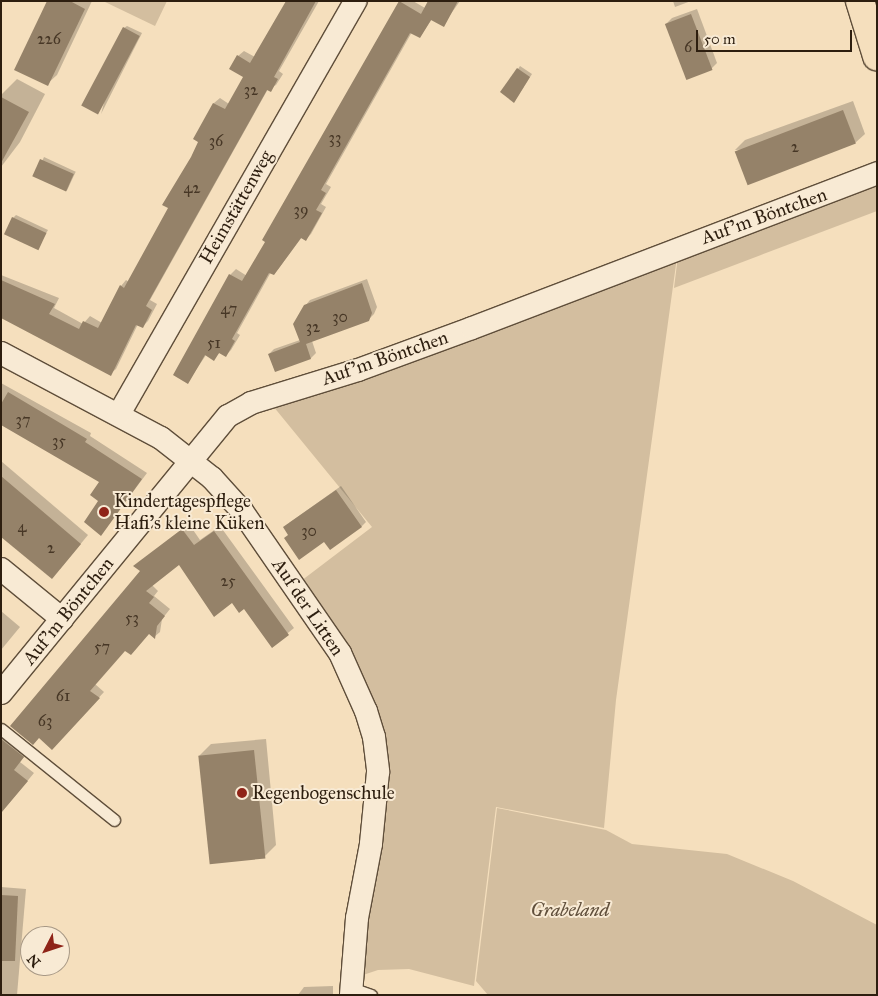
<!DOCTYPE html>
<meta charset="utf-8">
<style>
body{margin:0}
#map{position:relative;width:878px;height:996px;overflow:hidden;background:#f5dfbd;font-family:"IM FELL Great Primer",serif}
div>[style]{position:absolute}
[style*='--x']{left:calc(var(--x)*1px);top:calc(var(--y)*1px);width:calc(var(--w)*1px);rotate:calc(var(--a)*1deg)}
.green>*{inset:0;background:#d3be9f}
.shadow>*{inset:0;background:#0003;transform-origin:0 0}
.building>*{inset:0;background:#958269;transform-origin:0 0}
.roads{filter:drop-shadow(1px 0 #5f4e3a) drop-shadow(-1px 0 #5f4e3a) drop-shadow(0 1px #5f4e3a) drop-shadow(0 -1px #5f4e3a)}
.service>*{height:11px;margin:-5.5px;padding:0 5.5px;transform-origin:5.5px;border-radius:5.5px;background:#f8ead4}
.minor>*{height:22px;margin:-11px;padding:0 11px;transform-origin:11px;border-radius:11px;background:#f8ead4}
.primary>*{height:28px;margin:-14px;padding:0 14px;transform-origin:14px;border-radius:14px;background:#f5dfbd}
.dots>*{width:14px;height:14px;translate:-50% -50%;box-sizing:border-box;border:2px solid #f8ead4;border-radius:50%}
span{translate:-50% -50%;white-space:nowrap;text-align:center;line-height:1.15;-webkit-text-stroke:4px #f8ead4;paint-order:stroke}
.number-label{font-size:16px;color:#473726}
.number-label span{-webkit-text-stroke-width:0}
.street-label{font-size:19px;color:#2d1e0f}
.poi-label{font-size:19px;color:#2d1e0f}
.left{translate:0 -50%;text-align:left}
.park-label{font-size:19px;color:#5f4e3a;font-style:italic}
.frame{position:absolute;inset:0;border:2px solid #2d1e0f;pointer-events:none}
.north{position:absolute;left:20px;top:926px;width:50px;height:50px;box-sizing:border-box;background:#f8ead4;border:1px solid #a79885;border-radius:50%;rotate:229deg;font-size:14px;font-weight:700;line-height:20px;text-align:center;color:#2d1e0f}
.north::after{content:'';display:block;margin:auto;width:18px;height:22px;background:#8f2418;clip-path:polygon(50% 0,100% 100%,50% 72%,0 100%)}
.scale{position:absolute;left:696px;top:30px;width:156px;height:22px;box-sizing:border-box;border:2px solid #2d1e0f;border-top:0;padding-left:6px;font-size:15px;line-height:18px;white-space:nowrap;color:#2d1e0f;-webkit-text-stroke:4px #f8ead4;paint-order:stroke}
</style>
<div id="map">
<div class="green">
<i style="clip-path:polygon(103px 1px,167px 1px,155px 26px)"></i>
<i style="clip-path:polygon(877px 173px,877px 211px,674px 288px,679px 248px)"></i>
<i style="clip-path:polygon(678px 250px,616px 700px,604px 828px,496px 807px,474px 986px,409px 969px,378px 970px,363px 975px,373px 706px,297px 584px,372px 527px,273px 406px)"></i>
<i style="clip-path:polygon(497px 808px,606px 830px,632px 844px,727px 854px,793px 881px,877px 925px,877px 995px,488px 995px,476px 981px)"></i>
</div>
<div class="shadow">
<i style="clip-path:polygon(48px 1px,92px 1px,57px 75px,47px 84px)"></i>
<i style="clip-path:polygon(287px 1px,319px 1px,279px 71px,283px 74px,276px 85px,268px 89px,150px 300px,157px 304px,148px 321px,142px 327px,138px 324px,116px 369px,110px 374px,1px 317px,1px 275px,59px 298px,54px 308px,83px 324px,90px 316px,102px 323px,121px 286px,126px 280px,129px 282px,170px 208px,199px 142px,195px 139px,214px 103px,220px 98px,229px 104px,245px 76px,238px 56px,244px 51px,255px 57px)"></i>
<i style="clip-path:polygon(400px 1px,413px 1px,425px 8px,429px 1px,460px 1px,443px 25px,432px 19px,420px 37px,412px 32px,326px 184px,331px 187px,321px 204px,326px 207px,311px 234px,306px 239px,302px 237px,279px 268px,274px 274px,271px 272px,237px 333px,240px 335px,231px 350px,226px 355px,220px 352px,214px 359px,206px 355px,188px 382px,230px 275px,236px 269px,247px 276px)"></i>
<i style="clip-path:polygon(673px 1px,691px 1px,675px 7px)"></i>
<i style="clip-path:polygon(697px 9px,717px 63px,711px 69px,666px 24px,672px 18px)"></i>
<i style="clip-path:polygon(127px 26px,142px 33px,101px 114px,124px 28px)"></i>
<i style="clip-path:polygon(520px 66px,532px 74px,516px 99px,518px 69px)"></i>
<i style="clip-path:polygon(17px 79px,45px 94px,20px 142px,1px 167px,1px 95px)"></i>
<i style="clip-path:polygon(853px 101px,865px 134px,855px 143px,735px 150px,745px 140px)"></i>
<i style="left:44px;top:157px;width:35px;height:21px;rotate:25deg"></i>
<i style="clip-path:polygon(16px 215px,48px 230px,38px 248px,13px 218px)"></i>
<i style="clip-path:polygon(367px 279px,377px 307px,374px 314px,368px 320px,312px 341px,316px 353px,311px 358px,275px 371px,269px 354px,274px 349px,300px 340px,305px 306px,310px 300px)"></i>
<i style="clip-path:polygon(1px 383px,91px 433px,90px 436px,147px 473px,106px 528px,100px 501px,101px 481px,1px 423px)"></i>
<i style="clip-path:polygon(1px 461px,88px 535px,60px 569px,1px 535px)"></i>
<i style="clip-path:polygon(341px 486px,366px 522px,362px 526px,330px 548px,325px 541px,289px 523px)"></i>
<i style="clip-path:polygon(189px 524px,200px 540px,220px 526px,294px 628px,272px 646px,244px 607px,180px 563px,152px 585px,158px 591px,154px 596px,170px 609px,162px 619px,160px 632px,154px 637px,149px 633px,125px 649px,95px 684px,104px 692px,58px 742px,141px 571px,135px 566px)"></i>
<i style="clip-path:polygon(1px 611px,20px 627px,1px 650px)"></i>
<i style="clip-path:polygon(8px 732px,30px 749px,20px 762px,34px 773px,1px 813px,1px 739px)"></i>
<i style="clip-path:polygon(266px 739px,276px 845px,264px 857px,199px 756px,211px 744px)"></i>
<i style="clip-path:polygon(1px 887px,26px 889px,17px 995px,1px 995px)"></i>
<i style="clip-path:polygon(333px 986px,333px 995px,298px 995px,304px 987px)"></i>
</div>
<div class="building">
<i style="clip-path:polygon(47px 1px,70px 1px,85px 9px,48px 86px,14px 70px)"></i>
<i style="clip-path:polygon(286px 1px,316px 1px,274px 77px,278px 79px,271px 92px,267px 90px,146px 306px,152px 310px,143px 328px,136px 325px,111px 376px,1px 318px,1px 280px,55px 304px,49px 314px,79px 329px,83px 321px,98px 328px,120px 285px,124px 288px,168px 208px,162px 205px,191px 157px,198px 142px,193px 139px,213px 103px,225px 109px,243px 77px,229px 69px,237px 55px,250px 63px)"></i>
<i style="clip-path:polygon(399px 1px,421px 14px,428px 1px,458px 1px,444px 27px,431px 20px,420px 38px,410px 33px,321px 190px,326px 193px,316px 210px,322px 213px,306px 241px,301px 238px,274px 275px,269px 273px,232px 339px,235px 341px,226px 357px,219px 353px,214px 361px,205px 355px,188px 384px,173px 375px,229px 274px,242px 281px,265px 242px,262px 240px)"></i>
<i style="left:691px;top:14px;width:60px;height:28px;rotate:69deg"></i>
<i style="left:123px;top:27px;width:19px;height:89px;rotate:28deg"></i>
<i style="clip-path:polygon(517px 68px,530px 77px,514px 103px,500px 92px)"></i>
<i style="clip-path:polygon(1px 97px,29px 112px,1px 163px)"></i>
<i style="left:843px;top:110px;width:36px;height:116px;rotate:69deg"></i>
<i style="left:40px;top:159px;width:37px;height:19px;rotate:24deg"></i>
<i style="left:12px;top:217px;width:38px;height:19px;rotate:25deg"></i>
<i style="clip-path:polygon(362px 283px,372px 313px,369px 321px,306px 344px,311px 359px,275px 372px,268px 354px,300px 342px,293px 324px,304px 305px)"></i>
<i style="clip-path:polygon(8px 392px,87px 439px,85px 442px,142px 479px,101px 536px,84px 522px,98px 501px,90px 495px,99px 482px,1px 425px,1px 404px)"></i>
<i style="clip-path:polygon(1px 476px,81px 544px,52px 579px,1px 537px)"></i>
<i style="clip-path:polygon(336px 490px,362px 527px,330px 550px,324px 542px,299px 560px,284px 538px,288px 535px,283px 527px)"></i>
<i style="clip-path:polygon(182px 529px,194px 545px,214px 531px,289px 635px,272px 648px,244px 609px,239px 613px,232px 603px,214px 617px,179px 565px,146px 591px,154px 597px,149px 603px,165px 616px,157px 626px,155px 639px,149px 634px,131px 655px,125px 651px,90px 691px,100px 698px,52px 750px,39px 738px,33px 745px,10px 726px,140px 571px,133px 566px)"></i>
<i style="clip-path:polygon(1px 739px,24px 757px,14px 770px,28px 781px,1px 813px)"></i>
<i style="left:254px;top:750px;width:109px;height:56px;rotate:84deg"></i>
<i style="clip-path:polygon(1px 895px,18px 896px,15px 961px,1px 961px)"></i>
</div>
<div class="roads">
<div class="service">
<i style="--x:1;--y:729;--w:145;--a:38.8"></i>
<i style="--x:351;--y:988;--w:21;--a:19"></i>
</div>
<div class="minor">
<i style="--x:1;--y:353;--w:181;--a:28"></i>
<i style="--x:161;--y:438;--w:65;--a:38.1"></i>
<i style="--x:212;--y:478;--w:45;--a:47.7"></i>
<i style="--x:242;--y:511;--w:173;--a:55.4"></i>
<i style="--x:340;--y:653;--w:64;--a:65.9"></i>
<i style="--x:366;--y:711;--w:27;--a:73"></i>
<i style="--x:374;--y:737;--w:35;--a:83"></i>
<i style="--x:378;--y:772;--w:72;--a:95.6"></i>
<i style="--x:371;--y:844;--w:75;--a:100.7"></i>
<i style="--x:357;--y:918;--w:77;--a:94.5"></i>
<i style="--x:119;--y:414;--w:476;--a:-60.2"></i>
<i style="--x:1;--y:569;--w:79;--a:39.3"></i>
<i style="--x:1;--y:693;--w:358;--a:-50.7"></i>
<i style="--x:228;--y:416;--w:26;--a:-29"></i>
<i style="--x:251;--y:403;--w:112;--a:-17.1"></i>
<i style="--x:358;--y:370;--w:121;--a:-20.2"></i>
<i style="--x:472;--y:328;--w:434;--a:-20.9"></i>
</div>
<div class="primary">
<i style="--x:860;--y:1;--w:58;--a:72.8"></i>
</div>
</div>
<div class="dots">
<i style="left:104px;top:512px;background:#8f2418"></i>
<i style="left:242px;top:793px;background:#8f2418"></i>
</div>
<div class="number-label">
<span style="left:49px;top:39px">226</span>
<span style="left:688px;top:47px">6</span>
<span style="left:251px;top:90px">32</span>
<span style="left:335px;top:138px">33</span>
<span style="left:216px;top:141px">36</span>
<span style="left:795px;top:147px">2</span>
<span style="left:192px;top:188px">42</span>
<span style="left:301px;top:210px">39</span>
<span style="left:229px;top:309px">47</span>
<span style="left:340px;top:317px">30</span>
<span style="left:313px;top:327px">32</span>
<span style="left:214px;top:343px">51</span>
<span style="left:23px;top:420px">37</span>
<span style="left:59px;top:441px">35</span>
<span style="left:22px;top:527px">4</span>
<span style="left:309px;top:531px">30</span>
<span style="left:51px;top:548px">2</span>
<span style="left:228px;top:581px">25</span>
<span style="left:132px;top:618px">53</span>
<span style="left:102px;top:647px">57</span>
<span style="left:63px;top:696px">61</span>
<span style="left:45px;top:721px">63</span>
</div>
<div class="street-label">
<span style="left:236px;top:207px;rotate:-60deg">Heimstättenweg</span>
<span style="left:764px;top:216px;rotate:-20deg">Auf'm Böntchen</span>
<span style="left:385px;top:358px;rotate:-19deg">Auf'm Böntchen</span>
<span style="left:308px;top:607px;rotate:56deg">Auf der Litten</span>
<span style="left:68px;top:611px;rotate:-51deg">Auf'm Böntchen</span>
</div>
<div class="poi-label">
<span class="left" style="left:114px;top:512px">Kindertagespflege<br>Hafi’s kleine Küken</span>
<span class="left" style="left:252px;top:793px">Regenbogenschule</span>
</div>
<div class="park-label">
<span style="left:570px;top:910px">Grabeland</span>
</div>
<div class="frame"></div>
<div class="north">N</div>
<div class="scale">50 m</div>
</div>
